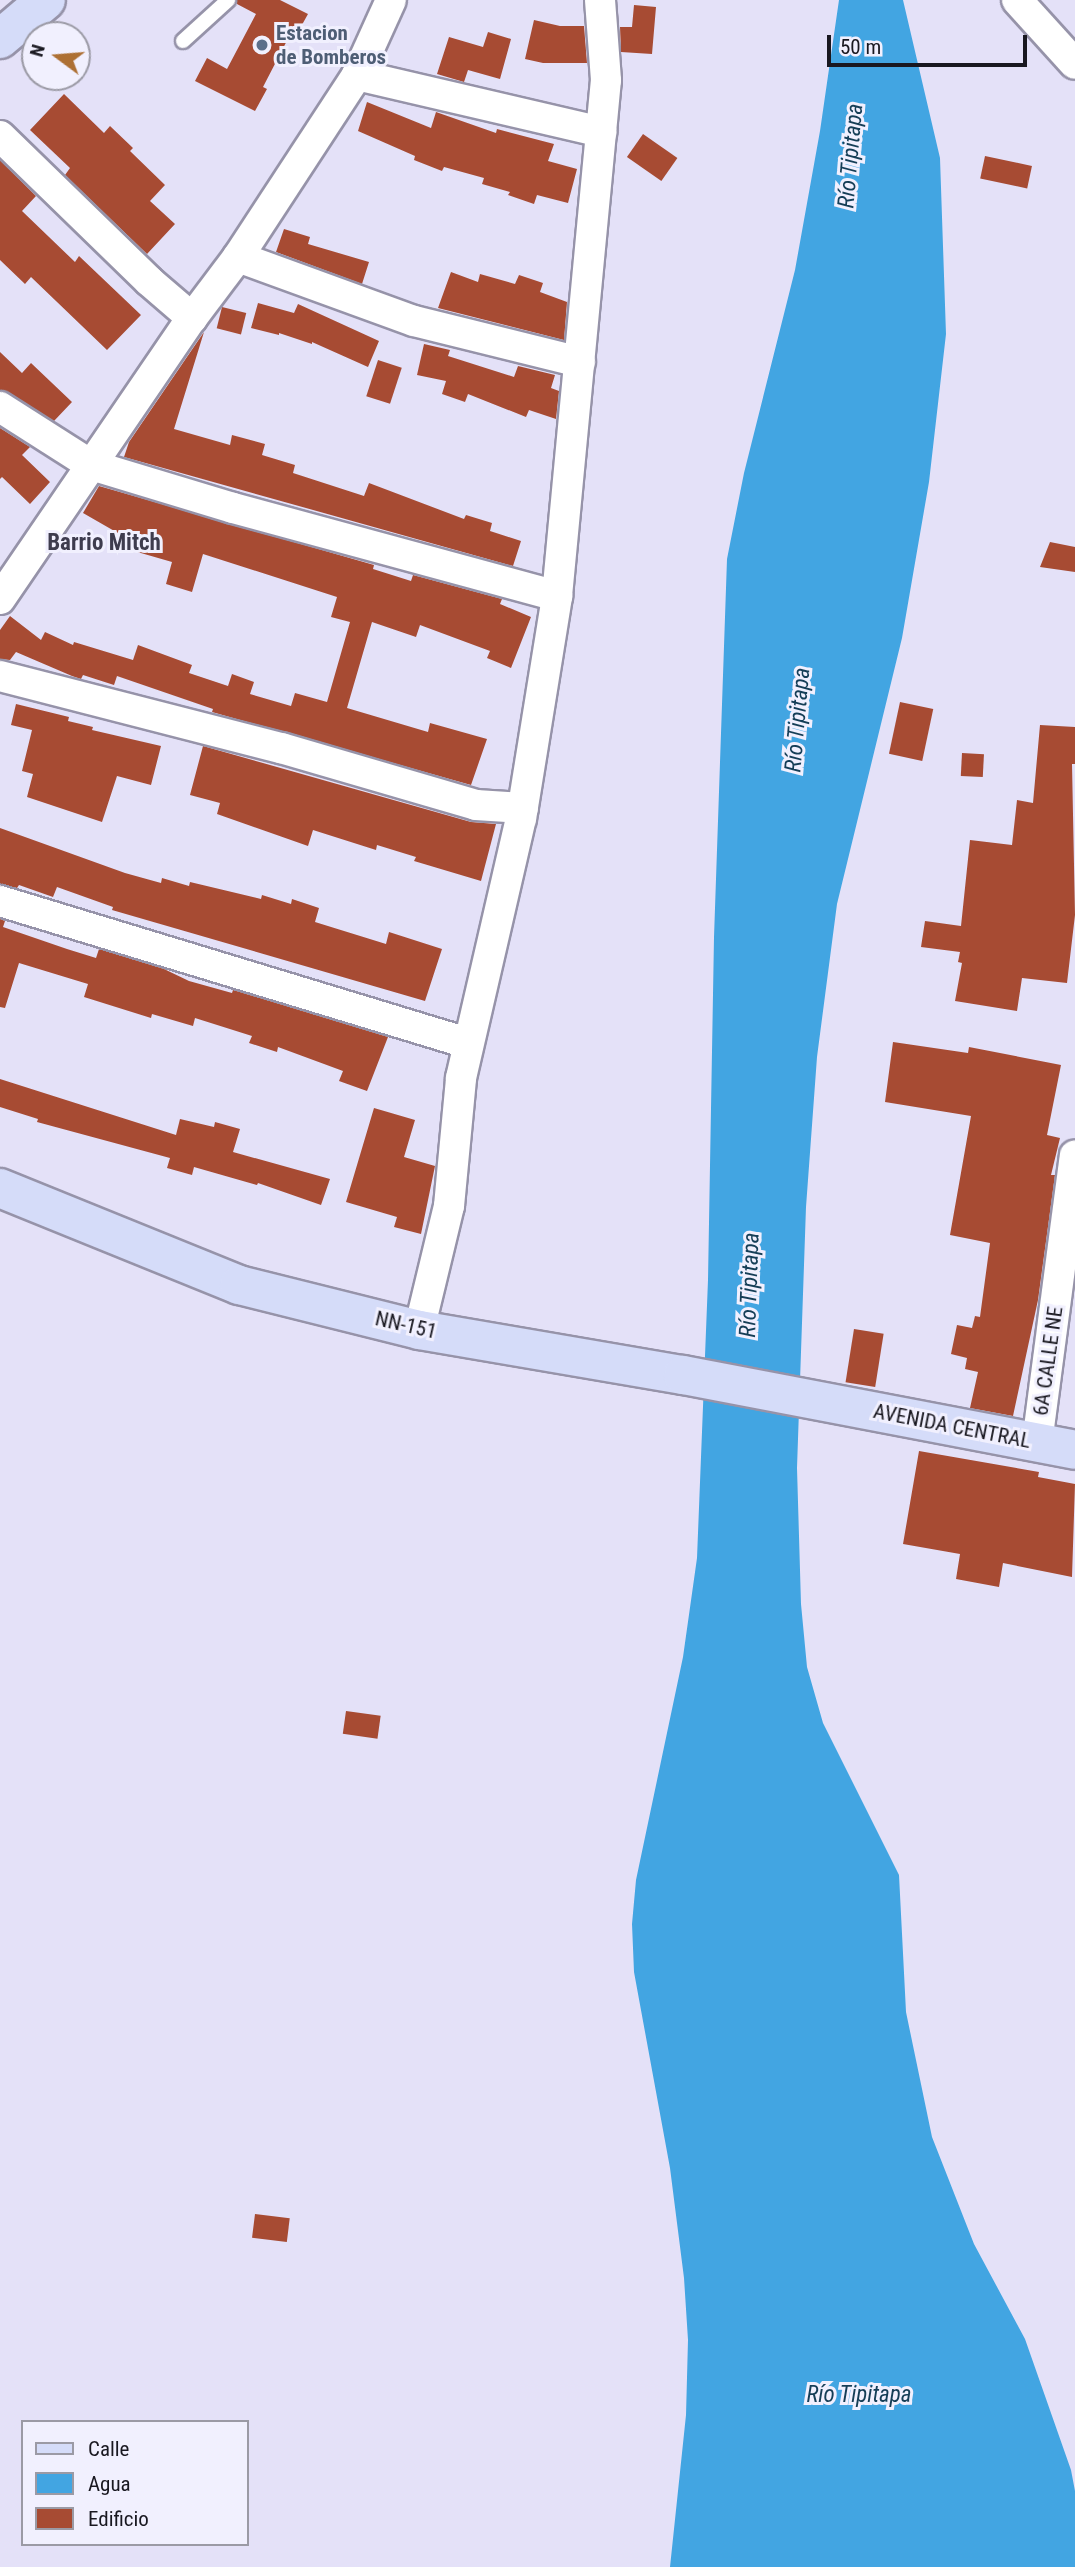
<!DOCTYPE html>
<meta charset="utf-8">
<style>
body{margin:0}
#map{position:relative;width:1075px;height:2567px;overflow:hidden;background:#e4e1f8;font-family:"Roboto Condensed",sans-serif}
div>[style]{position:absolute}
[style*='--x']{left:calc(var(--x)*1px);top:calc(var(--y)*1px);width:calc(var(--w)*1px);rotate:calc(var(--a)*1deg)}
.water>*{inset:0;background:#42a5e2}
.building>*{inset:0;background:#a74b33;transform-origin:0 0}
.roads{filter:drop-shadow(2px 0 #9693a9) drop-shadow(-2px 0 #9693a9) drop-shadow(0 2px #9693a9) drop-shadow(0 -2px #9693a9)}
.lane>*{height:14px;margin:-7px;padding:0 7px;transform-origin:7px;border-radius:7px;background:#fff}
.street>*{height:30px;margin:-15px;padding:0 15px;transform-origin:15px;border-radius:15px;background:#fff}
.secondary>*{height:38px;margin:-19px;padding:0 19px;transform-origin:19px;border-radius:19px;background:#d5dcf9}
.dots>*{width:19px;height:19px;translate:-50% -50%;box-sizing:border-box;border:4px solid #f1f0fe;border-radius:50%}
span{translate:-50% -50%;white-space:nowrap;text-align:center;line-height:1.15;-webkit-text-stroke:6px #f1f0fe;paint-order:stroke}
.service-label{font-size:21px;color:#4e5e75;font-weight:700}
.left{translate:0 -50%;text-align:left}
.street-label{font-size:21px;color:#191820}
.water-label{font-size:23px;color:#153e57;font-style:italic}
.neighbourhood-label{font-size:23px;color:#3e3c4e;font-weight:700}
.legend{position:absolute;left:21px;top:2420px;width:228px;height:126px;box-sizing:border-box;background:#f1f0fe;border:2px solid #9b9aa5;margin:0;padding:9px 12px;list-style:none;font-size:21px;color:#191820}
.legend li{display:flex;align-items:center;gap:14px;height:35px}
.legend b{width:35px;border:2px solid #9b9aa5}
.north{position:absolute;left:21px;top:21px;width:70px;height:70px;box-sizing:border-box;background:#f1f0fe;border:2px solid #9b9aa5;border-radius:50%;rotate:286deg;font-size:19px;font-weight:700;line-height:28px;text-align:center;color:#191820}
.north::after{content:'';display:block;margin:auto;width:24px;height:32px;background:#ad7034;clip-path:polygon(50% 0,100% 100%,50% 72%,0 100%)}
.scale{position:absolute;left:827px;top:35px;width:200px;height:32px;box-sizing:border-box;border:4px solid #191820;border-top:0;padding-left:9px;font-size:21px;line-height:24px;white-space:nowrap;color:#191820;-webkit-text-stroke:5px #f1f0fe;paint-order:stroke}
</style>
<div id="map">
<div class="water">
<i style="clip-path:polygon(839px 0,903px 0,940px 158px,946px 334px,929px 482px,902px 638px,837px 904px,817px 1057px,806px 1207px,797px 1468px,801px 1604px,807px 1667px,823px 1723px,899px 1875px,906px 2012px,932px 2137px,974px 2244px,1025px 2339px,1071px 2470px,1075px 2491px,1075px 2567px,670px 2567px,686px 2415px,688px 2340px,684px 2278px,670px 2168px,634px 1972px,632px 1924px,636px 1880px,683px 1657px,697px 1558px,708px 1280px,714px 937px,727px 559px,744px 473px,795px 270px,820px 131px)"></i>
</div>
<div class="building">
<i style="clip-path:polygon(237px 0,280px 0,308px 14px,298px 32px,293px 29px,263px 87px,267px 89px,255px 111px,195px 81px,207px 58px,227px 69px,256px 14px,237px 4px)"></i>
<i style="clip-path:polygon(634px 5px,656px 7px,652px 54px,621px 52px,620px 27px,632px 27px)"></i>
<i style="clip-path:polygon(534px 20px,560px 26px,584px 26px,587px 63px,543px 63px,525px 59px)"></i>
<i style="clip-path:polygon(488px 32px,511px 39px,500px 79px,468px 70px,464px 82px,437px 74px,449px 37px,483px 47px)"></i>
<i style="clip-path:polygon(64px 94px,104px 133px,110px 126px,133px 148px,130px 151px,165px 185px,150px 201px,175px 224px,147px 254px,65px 175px,70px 168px,30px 130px)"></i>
<i style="clip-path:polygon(367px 102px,431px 128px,436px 112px,496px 133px,497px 129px,554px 144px,548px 161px,577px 169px,568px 203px,537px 195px,534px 204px,508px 195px,510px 192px,482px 184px,484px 178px,444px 167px,442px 171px,414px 160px,415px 156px,358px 131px)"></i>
<i style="left:643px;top:134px;width:42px;height:28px;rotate:35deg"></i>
<i style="left:985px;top:156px;width:48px;height:23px;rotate:12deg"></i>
<i style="clip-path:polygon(0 160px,36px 196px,22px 211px,75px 262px,79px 256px,141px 315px,107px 350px,31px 277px,25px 284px,0 260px)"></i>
<i style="clip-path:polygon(284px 229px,310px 237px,308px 244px,369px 262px,362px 284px,276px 252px)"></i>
<i style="clip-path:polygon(451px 272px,478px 282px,480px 274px,515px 284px,519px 275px,543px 283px,540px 292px,567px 302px,564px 340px,438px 308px)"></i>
<i style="clip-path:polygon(258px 303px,294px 313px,298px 304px,379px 341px,368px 367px,312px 342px,312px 344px,279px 333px,279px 335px,251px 328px)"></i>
<i style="left:222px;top:307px;width:25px;height:22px;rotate:14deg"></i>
<i style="clip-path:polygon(204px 332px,174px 429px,230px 445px,232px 435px,265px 444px,262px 455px,295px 465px,293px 473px,364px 496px,369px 483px,464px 519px,466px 515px,492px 523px,490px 531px,521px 541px,513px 566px,124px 457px,129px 442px)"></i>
<i style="clip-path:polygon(424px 344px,450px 350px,448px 356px,514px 377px,518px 366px,555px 375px,551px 388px,559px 391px,556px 419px,529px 410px,526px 417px,468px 394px,465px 402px,442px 394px,446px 381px,417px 375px)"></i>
<i style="clip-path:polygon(0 352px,22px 373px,31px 363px,72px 402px,54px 421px,0 390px)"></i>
<i style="left:378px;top:360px;width:25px;height:38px;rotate:18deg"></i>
<i style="clip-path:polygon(0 428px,30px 447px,22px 455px,50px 482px,30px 504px,2px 477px,0 479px)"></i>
<i style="clip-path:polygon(99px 486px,374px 565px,373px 569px,411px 581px,413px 575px,502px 599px,500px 604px,531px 617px,511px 668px,487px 658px,490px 651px,420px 625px,416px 637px,372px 622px,347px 708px,428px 732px,430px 723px,487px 739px,471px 785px,212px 712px,213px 709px,117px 676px,114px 685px,83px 675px,81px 679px,72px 676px,16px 652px,10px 660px,0 659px,0 630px,10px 616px,41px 640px,45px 632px,73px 645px,74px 642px,133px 660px,138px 645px,192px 665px,189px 673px,228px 686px,232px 674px,254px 682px,250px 694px,291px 706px,295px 693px,327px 702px,350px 622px,331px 617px,337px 597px,203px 554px,192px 592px,166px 584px,172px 562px,127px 549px,130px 540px,83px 513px)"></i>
<i style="clip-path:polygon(1050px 542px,1075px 547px,1075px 572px,1040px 567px)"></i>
<i style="left:900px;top:702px;width:34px;height:53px;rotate:12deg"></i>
<i style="clip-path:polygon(16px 704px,69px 717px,68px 721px,93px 727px,92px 730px,161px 746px,151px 785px,117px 776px,102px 822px,27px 797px,33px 774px,22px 771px,32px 730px,11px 725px)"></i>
<i style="clip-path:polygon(1040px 725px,1075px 727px,1075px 764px,1072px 764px,1075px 915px,1067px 983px,1022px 978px,1017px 1011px,955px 1001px,962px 963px,958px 962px,960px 952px,921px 947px,925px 921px,961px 926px,970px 840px,1012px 845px,1017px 800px,1033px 803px)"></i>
<i style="clip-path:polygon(203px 746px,471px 822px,496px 824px,481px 881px,414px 861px,416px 857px,377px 845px,376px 850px,313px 830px,308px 846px,217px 814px,220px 803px,190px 795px)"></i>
<i style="left:962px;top:753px;width:22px;height:23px;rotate:3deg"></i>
<i style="clip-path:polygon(0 828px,125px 873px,161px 883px,162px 878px,189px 886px,190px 882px,261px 899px,262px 895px,291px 904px,292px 899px,319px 908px,315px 922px,386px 944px,389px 932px,442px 949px,425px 1001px,112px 910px,113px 907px,57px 887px,53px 897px,19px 885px,17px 888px,0 884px)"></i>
<i style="clip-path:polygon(0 919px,5px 921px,3px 927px,67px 949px,96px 958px,99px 949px,164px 969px,189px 981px,232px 993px,233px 990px,388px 1037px,367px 1091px,339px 1081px,343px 1071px,278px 1047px,277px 1052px,249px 1043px,252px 1036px,195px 1018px,193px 1026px,152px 1014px,151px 1018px,84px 997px,88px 984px,19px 963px,5px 1008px,0 1007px)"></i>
<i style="clip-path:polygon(893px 1042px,968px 1053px,969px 1047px,1061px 1065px,1047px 1135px,1060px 1138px,1051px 1175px,1055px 1175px,1038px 1300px,1013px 1416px,970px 1408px,978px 1372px,965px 1369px,967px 1358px,951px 1354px,957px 1325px,972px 1328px,975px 1316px,980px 1317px,990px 1243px,950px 1235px,971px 1116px,885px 1102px)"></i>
<i style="clip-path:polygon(0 1079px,176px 1135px,180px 1119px,214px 1127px,215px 1122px,240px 1129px,233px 1152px,330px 1179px,321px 1205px,258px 1183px,257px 1185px,194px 1167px,192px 1175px,167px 1168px,170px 1158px,37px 1122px,38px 1119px,0 1107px)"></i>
<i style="clip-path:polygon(374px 1108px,415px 1120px,404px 1157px,435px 1166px,421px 1234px,394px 1227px,397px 1217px,346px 1202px)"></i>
<i style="left:854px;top:1329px;width:30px;height:54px;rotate:9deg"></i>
<i style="clip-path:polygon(919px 1451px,1039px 1472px,1038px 1477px,1075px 1484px,1072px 1577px,1003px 1563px,999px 1587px,956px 1579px,960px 1554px,903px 1544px)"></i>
<i style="left:346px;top:1711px;width:35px;height:23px;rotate:8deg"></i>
<i style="left:255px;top:2214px;width:35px;height:24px;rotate:7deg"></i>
</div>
<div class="roads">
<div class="lane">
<i style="--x:183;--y:41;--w:61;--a:-42.3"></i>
</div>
<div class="street">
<i style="--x:1017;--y:0;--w:86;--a:47.8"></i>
<i style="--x:357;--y:75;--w:251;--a:13.1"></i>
<i style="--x:0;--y:136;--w:208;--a:44.2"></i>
<i style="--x:149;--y:281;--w:57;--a:40.7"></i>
<i style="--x:238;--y:257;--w:187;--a:20"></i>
<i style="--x:414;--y:321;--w:171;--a:13.9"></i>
<i style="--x:0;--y:407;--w:108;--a:32.5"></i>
<i style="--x:91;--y:465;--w:148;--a:16.8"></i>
<i style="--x:233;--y:508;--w:336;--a:15.2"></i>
<i style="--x:0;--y:599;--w:340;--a:-55.7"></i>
<i style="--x:192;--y:318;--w:76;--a:-53"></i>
<i style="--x:238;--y:257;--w:217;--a:-56.8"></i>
<i style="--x:357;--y:75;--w:82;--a:-65.6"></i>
<i style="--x:0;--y:676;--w:290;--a:14.4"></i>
<i style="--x:281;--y:748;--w:203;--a:16.3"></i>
<i style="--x:476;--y:805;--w:47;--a:3.7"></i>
<i style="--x:0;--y:901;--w:489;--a:16.9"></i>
<i style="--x:419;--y:1330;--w:128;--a:-76.4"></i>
<i style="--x:449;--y:1206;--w:129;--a:-84.6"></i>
<i style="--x:461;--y:1078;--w:266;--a:-77"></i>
<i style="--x:521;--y:819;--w:226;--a:-80.8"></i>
<i style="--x:557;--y:596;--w:518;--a:-84.58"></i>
<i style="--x:606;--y:80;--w:80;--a:-94.3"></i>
<i style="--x:1037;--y:1443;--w:290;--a:-82.5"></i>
</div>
<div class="secondary">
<i style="--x:0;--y:39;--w:60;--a:-40.3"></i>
<i style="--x:0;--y:1188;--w:258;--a:22.1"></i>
<i style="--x:239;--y:1285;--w:186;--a:14"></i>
<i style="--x:419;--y:1330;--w:268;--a:9.7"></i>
<i style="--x:683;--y:1375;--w:399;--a:10.8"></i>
</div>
</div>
<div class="dots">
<i style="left:262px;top:45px;background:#5c6f8a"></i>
</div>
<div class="service-label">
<span class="left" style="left:276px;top:45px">Estacion<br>de Bomberos</span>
</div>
<div class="street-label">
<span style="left:406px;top:1325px;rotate:13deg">NN-151</span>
<span style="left:1048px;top:1361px;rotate:-82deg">6A CALLE NE</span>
<span style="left:952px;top:1426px;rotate:11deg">AVENIDA CENTRAL</span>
</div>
<div class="water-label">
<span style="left:851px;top:156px;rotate:-85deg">Río Tipitapa</span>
<span style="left:798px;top:720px;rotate:-85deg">Río Tipitapa</span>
<span style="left:750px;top:1285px;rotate:-88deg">Río Tipitapa</span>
<span style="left:859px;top:2395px">Río Tipitapa</span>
</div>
<div class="neighbourhood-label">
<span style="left:104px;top:543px">Barrio Mitch</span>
</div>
<ul class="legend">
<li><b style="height:9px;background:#d5dcf9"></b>Calle</li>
<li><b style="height:19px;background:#42a5e2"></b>Agua</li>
<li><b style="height:19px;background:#a74b33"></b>Edificio</li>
</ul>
<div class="north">N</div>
<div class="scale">50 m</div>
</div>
